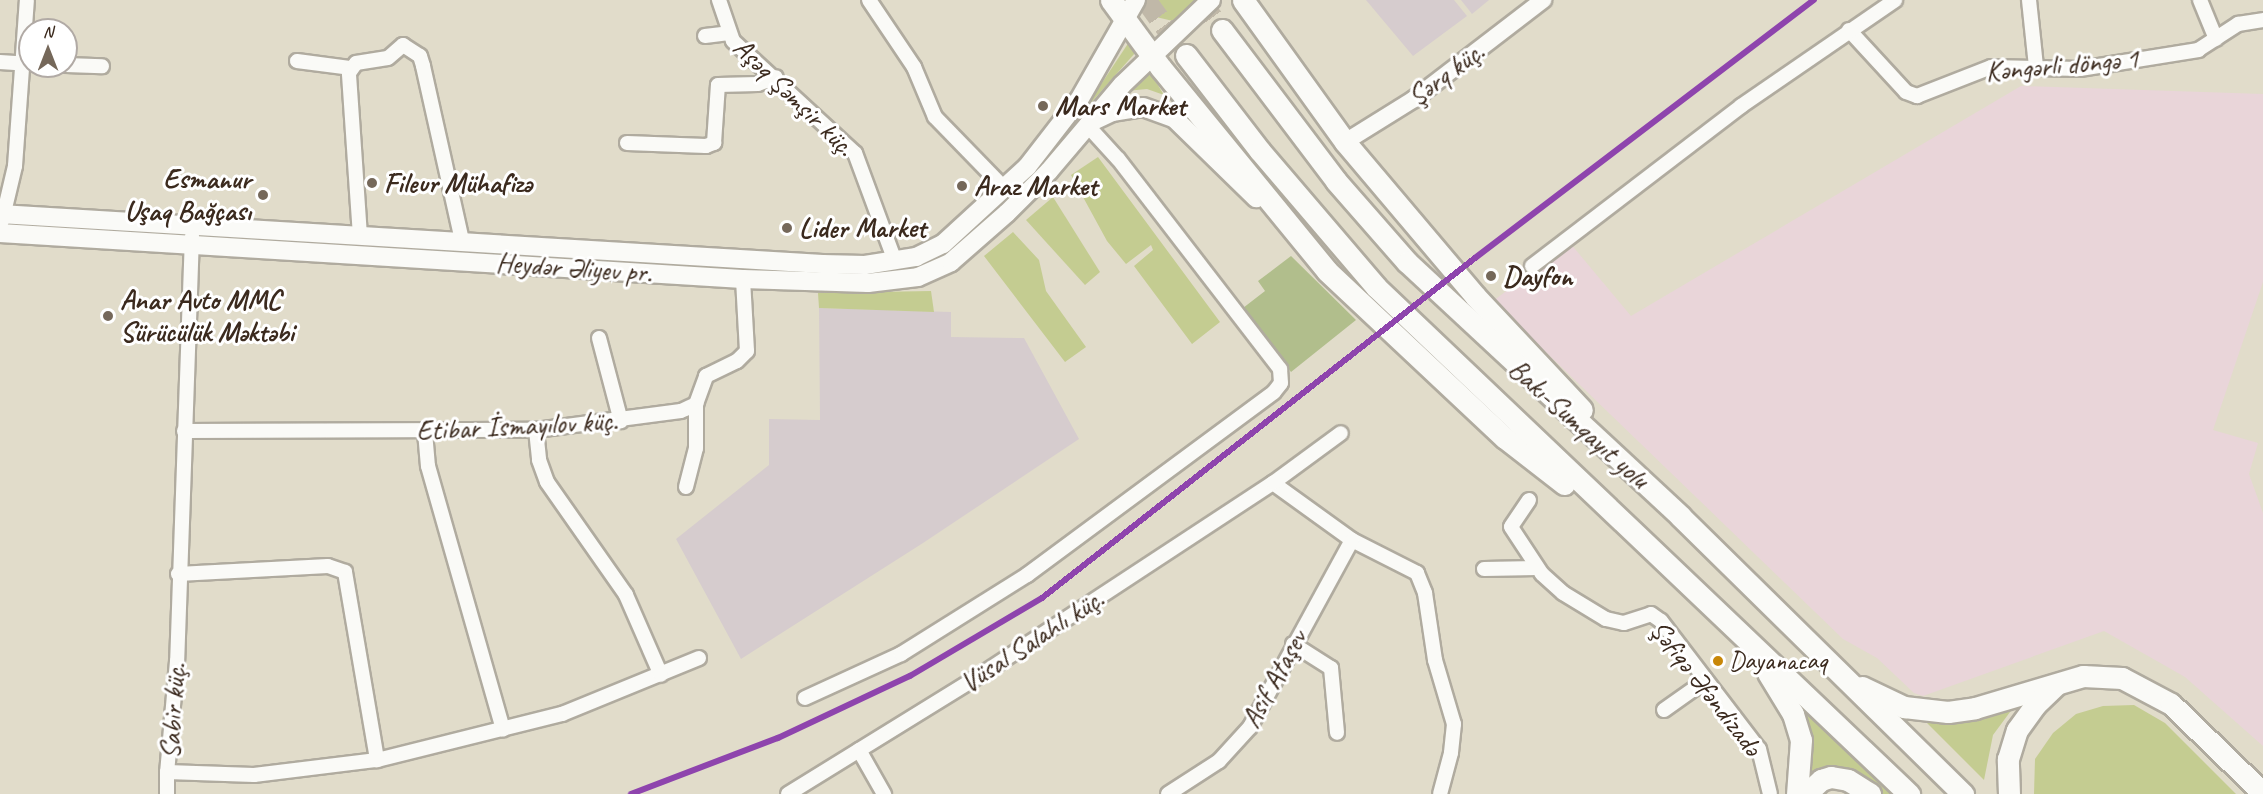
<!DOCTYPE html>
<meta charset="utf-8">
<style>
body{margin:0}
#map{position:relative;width:2263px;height:794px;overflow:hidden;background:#e1dcca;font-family:Caveat,sans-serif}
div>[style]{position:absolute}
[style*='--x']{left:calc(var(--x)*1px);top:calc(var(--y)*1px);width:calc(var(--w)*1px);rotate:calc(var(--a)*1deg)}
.built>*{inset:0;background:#e9d5d9}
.industrial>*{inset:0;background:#d6ccce}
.green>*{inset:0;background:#c4cc91}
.forest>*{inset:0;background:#b1be8c}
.trunk-tunnel>*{height:21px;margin-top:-10.5px;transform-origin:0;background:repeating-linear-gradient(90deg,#c0b8a8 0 21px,transparent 0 31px)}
.roads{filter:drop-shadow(2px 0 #b0ab9f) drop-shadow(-2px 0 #b0ab9f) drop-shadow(0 2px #b0ab9f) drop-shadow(0 -2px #b0ab9f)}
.minor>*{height:14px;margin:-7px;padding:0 7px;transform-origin:7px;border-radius:7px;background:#fafaf7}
.tertiary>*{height:16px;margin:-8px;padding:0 8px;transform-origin:8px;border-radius:8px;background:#fafaf7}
.secondary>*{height:18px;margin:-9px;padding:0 9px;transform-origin:9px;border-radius:9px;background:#fafaf7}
.trunk>*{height:21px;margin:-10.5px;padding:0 10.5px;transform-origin:10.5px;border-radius:10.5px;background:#fafaf7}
.rail-1>*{height:6px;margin:-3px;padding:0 3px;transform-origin:3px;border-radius:3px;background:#8e44ad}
.dots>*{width:16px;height:16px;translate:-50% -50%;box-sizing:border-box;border:3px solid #fff;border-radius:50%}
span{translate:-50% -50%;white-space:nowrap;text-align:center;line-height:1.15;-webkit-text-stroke:6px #fff;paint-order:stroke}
.bus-label{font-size:26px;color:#3b2a1e}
.left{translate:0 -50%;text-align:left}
.street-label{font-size:28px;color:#3b2a1e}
.poi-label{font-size:28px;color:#3b2a1e;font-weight:700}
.right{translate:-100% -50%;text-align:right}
.north{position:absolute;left:18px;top:18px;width:60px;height:60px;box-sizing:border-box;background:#fff;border:2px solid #b1aaa5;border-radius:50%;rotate:0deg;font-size:16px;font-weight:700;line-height:24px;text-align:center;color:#3b2a1e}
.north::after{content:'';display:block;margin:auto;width:21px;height:27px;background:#75685a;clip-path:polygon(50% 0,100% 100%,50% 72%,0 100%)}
</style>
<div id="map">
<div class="built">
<i style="clip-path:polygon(2021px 86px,2263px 94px,2263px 282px,2213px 430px,2258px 443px,2249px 474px,2263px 513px,2263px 746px,2185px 677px,2104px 631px,1923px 696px,1914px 693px,1877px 658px,1843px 639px,1493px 301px,1570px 243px,1631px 316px)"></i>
</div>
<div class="industrial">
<i style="clip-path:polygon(1366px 0,1454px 0,1467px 16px,1413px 56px)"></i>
<i style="clip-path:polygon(1461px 0,1489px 0,1472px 14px)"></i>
<i style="clip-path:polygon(819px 308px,951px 312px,951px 337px,1024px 338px,1079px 439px,923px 543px,741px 659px,676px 539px,769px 465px,769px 419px,820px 420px)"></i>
</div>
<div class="green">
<i style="clip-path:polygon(1152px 0,1198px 0,1173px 21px,1156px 17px,1151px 8px)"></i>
<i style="clip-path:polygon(1129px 42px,1135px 53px,1082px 113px)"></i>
<i style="clip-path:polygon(1148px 69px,1164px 95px,1147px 89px,1126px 91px)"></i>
<i style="clip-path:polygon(1098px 157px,1220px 322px,1192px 344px,1134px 266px,1153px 250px,1151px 245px,1126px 264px,1107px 241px,1071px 175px)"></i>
<i style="clip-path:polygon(1053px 197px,1100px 272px,1085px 285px,1026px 220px)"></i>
<i style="clip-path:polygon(1013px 232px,1039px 260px,1046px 291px,1086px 347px,1065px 362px,984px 256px)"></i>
<i style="clip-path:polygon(931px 291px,934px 312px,819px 308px,818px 293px)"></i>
<i style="clip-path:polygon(2134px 705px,2165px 723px,2236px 794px,2034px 794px,2035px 759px,2053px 733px,2076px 714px,2103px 706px)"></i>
<i style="clip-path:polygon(1799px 706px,1891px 794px,1878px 794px,1834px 766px,1823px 767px,1808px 781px,1812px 749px)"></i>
<i style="clip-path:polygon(2013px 708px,1993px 735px,1984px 780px,1924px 720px,1951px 724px,1977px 721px)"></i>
</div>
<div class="forest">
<i style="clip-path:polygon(1291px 256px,1356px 320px,1291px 372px,1243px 308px,1265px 291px,1258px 281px)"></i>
</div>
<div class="trunk-tunnel">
<i style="--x:1146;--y:0;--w:68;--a:54"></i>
<i style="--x:1200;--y:0;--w:37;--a:54"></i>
</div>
<div class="roads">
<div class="minor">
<i style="--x:719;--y:0;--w:43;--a:71.1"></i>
<i style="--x:733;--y:41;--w:166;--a:42.6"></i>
<i style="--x:855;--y:153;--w:115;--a:69.7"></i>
<i style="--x:869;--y:0;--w:81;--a:56.1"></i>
<i style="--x:914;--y:67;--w:54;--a:67.2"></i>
<i style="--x:935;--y:117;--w:100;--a:45.8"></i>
<i style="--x:2029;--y:0;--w:67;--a:84"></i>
<i style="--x:2200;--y:0;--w:42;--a:67.7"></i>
<i style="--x:1849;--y:30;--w:84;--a:47.4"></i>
<i style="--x:1906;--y:92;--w:12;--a:20"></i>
<i style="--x:1917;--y:96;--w:79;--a:-21.4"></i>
<i style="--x:1991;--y:67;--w:89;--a:1.3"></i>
<i style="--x:2080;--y:69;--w:120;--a:-9.1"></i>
<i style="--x:2198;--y:50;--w:48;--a:-33"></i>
<i style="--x:2238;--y:24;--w:25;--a:-9"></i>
<i style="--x:705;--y:36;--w:24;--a:-7"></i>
<i style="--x:297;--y:61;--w:53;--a:7.5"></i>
<i style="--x:0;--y:62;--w:30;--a:4"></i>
<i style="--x:66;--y:65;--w:36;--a:2"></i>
<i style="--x:627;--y:143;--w:79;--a:2.2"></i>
<i style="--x:706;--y:146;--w:9;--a:-21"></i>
<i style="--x:714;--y:143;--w:58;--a:-86.1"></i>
<i style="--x:718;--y:85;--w:40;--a:-1.4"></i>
<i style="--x:758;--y:84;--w:19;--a:-21"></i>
<i style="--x:2;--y:221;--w:57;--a:-76.7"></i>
<i style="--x:15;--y:166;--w:166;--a:-85.9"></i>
<i style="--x:192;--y:236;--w:425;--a:92"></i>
<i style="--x:177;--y:661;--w:111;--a:95.1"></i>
<i style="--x:167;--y:772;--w:87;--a:2"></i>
<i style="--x:254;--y:775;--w:124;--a:-7"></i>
<i style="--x:377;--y:760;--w:191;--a:-14"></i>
<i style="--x:562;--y:714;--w:148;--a:-22.2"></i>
<i style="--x:360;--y:236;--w:163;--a:-93.9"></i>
<i style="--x:349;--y:73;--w:12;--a:-55"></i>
<i style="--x:356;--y:63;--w:32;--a:-9"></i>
<i style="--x:388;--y:58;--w:20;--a:-41"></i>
<i style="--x:403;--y:45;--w:20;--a:33"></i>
<i style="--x:420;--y:56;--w:10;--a:73"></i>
<i style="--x:423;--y:66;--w:179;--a:77.4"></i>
<i style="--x:1532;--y:266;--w:263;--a:-37.4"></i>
<i style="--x:1741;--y:106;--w:187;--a:-34.5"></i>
<i style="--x:599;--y:338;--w:86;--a:75.2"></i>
<i style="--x:536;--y:430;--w:30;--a:84"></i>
<i style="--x:539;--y:460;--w:23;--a:70"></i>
<i style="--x:547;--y:482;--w:138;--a:55"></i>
<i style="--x:626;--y:595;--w:87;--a:66.4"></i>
<i style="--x:184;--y:431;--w:352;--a:-0.2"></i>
<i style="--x:536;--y:430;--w:146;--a:-7.5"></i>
<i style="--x:681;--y:411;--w:17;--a:-25"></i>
<i style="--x:696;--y:404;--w:30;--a:-70"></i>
<i style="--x:706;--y:376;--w:34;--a:-26"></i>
<i style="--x:737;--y:361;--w:14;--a:-45"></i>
<i style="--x:747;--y:351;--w:72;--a:-93.2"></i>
<i style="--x:425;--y:432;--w:34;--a:85"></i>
<i style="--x:428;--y:466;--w:274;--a:74.1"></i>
<i style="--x:1273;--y:483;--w:97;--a:35.8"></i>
<i style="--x:1352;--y:540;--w:73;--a:26.9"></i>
<i style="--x:1417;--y:573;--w:22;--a:68"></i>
<i style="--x:1425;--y:593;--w:68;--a:81.5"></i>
<i style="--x:1435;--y:660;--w:67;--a:73.5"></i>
<i style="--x:1454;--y:724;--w:29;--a:96"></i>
<i style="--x:1451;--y:753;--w:42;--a:105"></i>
<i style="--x:686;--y:487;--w:40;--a:-75.6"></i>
<i style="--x:696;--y:448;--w:44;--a:-90"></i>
<i style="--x:1529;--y:500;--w:32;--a:124"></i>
<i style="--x:1511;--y:527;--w:56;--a:56.6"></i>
<i style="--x:1542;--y:574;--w:28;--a:42"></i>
<i style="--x:1563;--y:593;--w:50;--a:31.2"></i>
<i style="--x:1606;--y:619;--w:18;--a:13"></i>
<i style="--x:1624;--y:623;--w:28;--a:-18"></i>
<i style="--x:1651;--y:614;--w:12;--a:35"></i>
<i style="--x:1661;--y:621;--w:161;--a:52.6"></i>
<i style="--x:1759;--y:749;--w:46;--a:76.3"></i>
<i style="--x:1484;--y:569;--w:53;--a:-1.1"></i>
<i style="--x:178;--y:574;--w:150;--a:-3.1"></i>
<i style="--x:328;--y:566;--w:18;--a:19"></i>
<i style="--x:345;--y:572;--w:191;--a:80.3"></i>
<i style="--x:1293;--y:644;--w:45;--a:32.3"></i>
<i style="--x:1331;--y:668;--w:65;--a:84.7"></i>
<i style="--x:805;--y:698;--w:106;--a:-24.6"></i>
<i style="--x:901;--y:654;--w:149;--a:-32.1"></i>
<i style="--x:1027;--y:575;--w:307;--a:-36.5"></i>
<i style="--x:1274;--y:392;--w:11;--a:-52"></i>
<i style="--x:1281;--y:383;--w:14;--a:-94"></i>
<i style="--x:1280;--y:369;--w:265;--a:-127.6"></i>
<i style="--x:1118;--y:159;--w:47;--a:-132.4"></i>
<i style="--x:1664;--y:710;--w:50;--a:-35.3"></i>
<i style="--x:859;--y:750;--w:51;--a:60.4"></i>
<i style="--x:167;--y:772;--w:22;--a:90"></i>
<i style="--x:788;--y:794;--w:225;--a:-31.7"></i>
<i style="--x:979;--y:676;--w:352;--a:-33.3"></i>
<i style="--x:1273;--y:483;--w:84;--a:-36.3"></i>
<i style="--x:1168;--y:794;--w:61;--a:-32.9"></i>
<i style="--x:1219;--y:761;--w:46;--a:-47.6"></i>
<i style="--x:1250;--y:727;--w:213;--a:-61.4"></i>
</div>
<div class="tertiary">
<i style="--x:1345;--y:142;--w:81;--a:-31.9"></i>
<i style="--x:1414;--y:99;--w:163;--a:-37.5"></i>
</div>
<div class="secondary">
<i style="--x:1093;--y:121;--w:21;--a:-25"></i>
<i style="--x:1112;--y:112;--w:31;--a:-9"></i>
<i style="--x:1143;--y:107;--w:33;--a:20"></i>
<i style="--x:1174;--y:118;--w:115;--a:44.3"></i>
<i style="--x:0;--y:214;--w:824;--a:3.48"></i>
<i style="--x:822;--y:264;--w:43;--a:1.3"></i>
<i style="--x:865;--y:265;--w:52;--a:-8.9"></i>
<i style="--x:916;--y:257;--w:30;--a:-26"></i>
<i style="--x:943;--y:244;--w:114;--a:-42.5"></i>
<i style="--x:1027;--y:167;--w:85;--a:-52.2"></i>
<i style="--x:1079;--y:100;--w:115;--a:-60.3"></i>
<i style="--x:0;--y:233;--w:744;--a:3.54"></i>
<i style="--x:743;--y:279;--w:125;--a:1.8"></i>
<i style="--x:868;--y:283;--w:50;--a:-6.8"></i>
<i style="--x:918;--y:277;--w:36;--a:-24"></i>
<i style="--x:951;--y:262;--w:74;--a:-41.2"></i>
<i style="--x:1007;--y:213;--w:59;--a:-45"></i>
<i style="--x:1049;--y:171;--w:113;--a:-49.7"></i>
<i style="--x:1122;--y:85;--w:123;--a:-43.7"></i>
</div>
<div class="trunk">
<i style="--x:1111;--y:0;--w:84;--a:53.7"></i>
<i style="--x:1161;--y:68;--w:262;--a:50.7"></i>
<i style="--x:1327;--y:271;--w:244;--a:43.2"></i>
<i style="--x:1505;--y:438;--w:75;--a:37.9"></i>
<i style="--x:1243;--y:0;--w:175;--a:54.3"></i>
<i style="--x:1345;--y:142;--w:202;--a:49.8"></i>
<i style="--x:1475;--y:296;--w:156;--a:46.8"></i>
<i style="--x:1222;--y:30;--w:189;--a:52.9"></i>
<i style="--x:1336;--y:181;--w:108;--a:48.8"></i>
<i style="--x:1407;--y:262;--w:373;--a:42.9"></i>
<i style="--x:1680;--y:516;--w:397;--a:44.5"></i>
<i style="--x:1186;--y:55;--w:121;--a:52.4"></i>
<i style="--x:1260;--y:151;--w:179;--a:49.5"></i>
<i style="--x:1376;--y:287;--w:736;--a:43.57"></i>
<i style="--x:1768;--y:673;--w:48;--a:58.6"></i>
<i style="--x:1793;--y:714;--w:27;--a:73"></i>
<i style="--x:1801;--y:740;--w:54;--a:94.2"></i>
<i style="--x:1862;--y:687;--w:47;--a:25.5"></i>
<i style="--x:1904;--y:707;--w:44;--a:6.5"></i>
<i style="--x:1948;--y:712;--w:27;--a:-8"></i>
<i style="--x:1975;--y:708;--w:113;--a:-16.5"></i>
<i style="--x:2083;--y:676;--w:39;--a:3"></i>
<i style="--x:2122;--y:678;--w:55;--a:28"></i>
<i style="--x:2171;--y:704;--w:128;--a:44.1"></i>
<i style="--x:1806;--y:794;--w:21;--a:-43"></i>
<i style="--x:1821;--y:780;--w:10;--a:-17"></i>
<i style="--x:1831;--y:777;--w:17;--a:10"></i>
<i style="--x:1848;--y:780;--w:26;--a:32"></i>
<i style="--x:2009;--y:794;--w:35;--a:-92"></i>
<i style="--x:2008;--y:759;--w:30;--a:-73"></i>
<i style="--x:2017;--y:730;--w:31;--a:-54"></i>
<i style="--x:2035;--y:705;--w:29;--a:-44"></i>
</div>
</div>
<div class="rail-1">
<i style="--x:631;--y:794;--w:157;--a:-20.9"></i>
<i style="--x:778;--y:738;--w:146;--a:-25.2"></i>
<i style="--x:910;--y:676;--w:153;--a:-30.6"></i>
<i style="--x:1042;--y:598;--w:551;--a:-38.14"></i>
<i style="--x:1475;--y:258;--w:426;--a:-37.3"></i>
</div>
<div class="dots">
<i style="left:1043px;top:106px;background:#75685a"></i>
<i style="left:372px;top:183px;background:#75685a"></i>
<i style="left:962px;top:186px;background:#75685a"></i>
<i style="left:263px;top:195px;background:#75685a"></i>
<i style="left:787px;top:228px;background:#75685a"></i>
<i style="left:1491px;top:276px;background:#75685a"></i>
<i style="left:108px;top:316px;background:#75685a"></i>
<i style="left:1718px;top:661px;background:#c88708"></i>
</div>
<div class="bus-label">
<span class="left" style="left:1729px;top:661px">Dayanacaq</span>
</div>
<div class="street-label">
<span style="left:2062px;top:65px;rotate:-5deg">Kəngərli döngə 1</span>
<span style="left:1446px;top:74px;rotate:-36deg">Şərq küç.</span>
<span style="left:794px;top:97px;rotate:44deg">Aşəq Şəmşir küç.</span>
<span style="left:574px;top:268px;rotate:4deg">Heydər Əliyev pr.</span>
<span style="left:1579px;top:424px;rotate:42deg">Bakı-Sumqayıt yolu</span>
<span style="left:517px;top:426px;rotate:-3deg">Etibar İsmayılov küç.</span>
<span style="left:1032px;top:641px;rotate:-33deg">Vüsal Salahlı küç.</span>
<span style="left:1274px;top:679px;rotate:-61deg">Asif Ataşev</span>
<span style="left:1706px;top:688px;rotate:52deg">Şəfiqə Əfəndizadə</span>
<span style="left:173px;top:711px;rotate:-86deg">Sabir küç.</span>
</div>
<div class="poi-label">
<span class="left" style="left:1055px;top:106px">Mars Market</span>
<span class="right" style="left:251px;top:195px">Esmanur<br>Uşaq Bağçası</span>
<span class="left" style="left:384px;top:183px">Fileur Mühafizə</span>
<span class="left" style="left:974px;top:186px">Araz Market</span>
<span class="left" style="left:799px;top:228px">Lider Market</span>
<span class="left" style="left:1503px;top:276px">Dayfon</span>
<span class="left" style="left:120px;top:316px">Anar Avto MMC<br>Sürücülük Məktəbi</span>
</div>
<div class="north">N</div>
</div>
